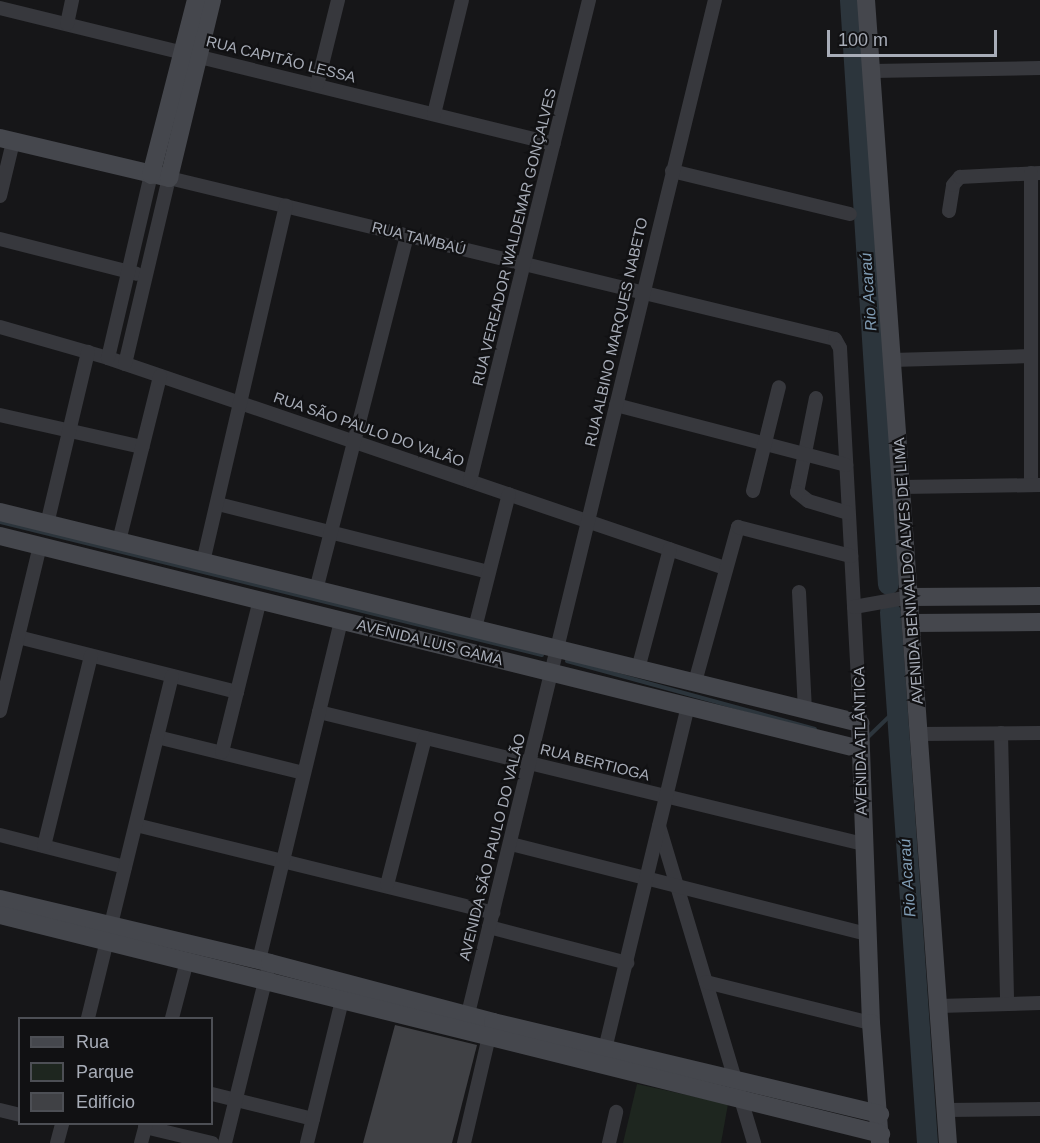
<!DOCTYPE html>
<meta charset="utf-8">
<style>
body{margin:0}
#map{position:relative;width:1040px;height:1143px;overflow:hidden;background:#161618;font-family:Helvetica,sans-serif}
div>[style]{position:absolute}
[style*='--x']{left:calc(var(--x)*1px);top:calc(var(--y)*1px);width:calc(var(--w)*1px);rotate:calc(var(--a)*1deg)}
.green>*{inset:0;background:#1e261f}
.stream>*{height:4px;margin:-2px;padding:0 2px;transform-origin:2px;border-radius:2px;background:#2c353c}
.river>*{height:21px;margin:-10.5px;padding:0 10.5px;transform-origin:10.5px;border-radius:10.5px;background:#2c353c}
.building>*{inset:0;background:#404145}
.street>*{height:14px;margin:-7px;padding:0 7px;transform-origin:7px;border-radius:7px;background:#37383d}
.secondary>*{height:18px;margin:-9px;padding:0 9px;transform-origin:9px;border-radius:9px;background:#45474d}
span{translate:-50% -50%;white-space:nowrap;text-align:center;line-height:1.15;-webkit-text-stroke:4.5px #111113;paint-order:stroke}
.street-label{font-size:15px;color:#a8adb8}
.water-label{font-size:16px;color:#7f9bb3;font-style:italic}
.legend{position:absolute;left:18px;top:1017px;width:195px;height:108px;box-sizing:border-box;background:#111113;border:2px solid #4d4f55;margin:0;padding:8px 10px;list-style:none;font-size:18px;color:#a8adb8}
.legend li{display:flex;align-items:center;gap:12px;height:30px}
.legend b{width:30px;border:2px solid #4d4f55}
.scale{position:absolute;left:827px;top:30px;width:170px;height:27px;box-sizing:border-box;border:3px solid #a8adb8;border-top:0;padding-left:8px;font-size:18px;line-height:21px;white-space:nowrap;color:#a8adb8;-webkit-text-stroke:4px #111113;paint-order:stroke}
</style>
<div id="map">
<div class="green">
<i style="clip-path:polygon(637px 1084px,728px 1104px,721px 1143px,623px 1143px)"></i>
</div>
<div class="stream">
<i style="--x:0;--y:522;--w:558;--a:13.79"></i>
<i style="--x:567;--y:661;--w:257;--a:15.3"></i>
<i style="--x:867;--y:738;--w:43;--a:-44.1"></i>
</div>
<div class="river">
<i style="--x:850;--y:0;--w:585;--a:86.28"></i>
<i style="--x:890;--y:612;--w:532;--a:86.01"></i>
</div>
<div class="building">
<i style="clip-path:polygon(395px 1025px,477px 1045px,452px 1143px,363px 1143px)"></i>
</div>
<div class="street">
<i style="--x:0;--y:8;--w:570;--a:13.79"></i>
<i style="--x:67;--y:24;--w:25;--a:-78"></i>
<i style="--x:873;--y:71;--w:167;--a:-1"></i>
<i style="--x:317;--y:85;--w:88;--a:-76.1"></i>
<i style="--x:434;--y:114;--w:117;--a:-76.2"></i>
<i style="--x:672;--y:171;--w:183;--a:13.6"></i>
<i style="--x:0;--y:196;--w:56;--a:-76.5"></i>
<i style="--x:949;--y:211;--w:26;--a:-81"></i>
<i style="--x:953;--y:185;--w:11;--a:-49"></i>
<i style="--x:960;--y:177;--w:80;--a:-2.9"></i>
<i style="--x:0;--y:239;--w:141;--a:14.3"></i>
<i style="--x:0;--y:327;--w:112;--a:16"></i>
<i style="--x:108;--y:358;--w:652;--a:18.8"></i>
<i style="--x:108;--y:358;--w:188;--a:-76.8"></i>
<i style="--x:892;--y:360;--w:139;--a:-1.6"></i>
<i style="--x:125;--y:364;--w:191;--a:-76.7"></i>
<i style="--x:169;--y:178;--w:685;--a:13.59"></i>
<i style="--x:835;--y:339;--w:10;--a:61"></i>
<i style="--x:840;--y:348;--w:376;--a:86.9"></i>
<i style="--x:816;--y:398;--w:96;--a:101.4"></i>
<i style="--x:797;--y:492;--w:14;--a:39"></i>
<i style="--x:808;--y:501;--w:42;--a:16.7"></i>
<i style="--x:616;--y:405;--w:238;--a:14.6"></i>
<i style="--x:0;--y:415;--w:146;--a:12.7"></i>
<i style="--x:470;--y:481;--w:496;--a:-76.1"></i>
<i style="--x:1031;--y:485;--w:312;--a:-90"></i>
<i style="--x:901;--y:487;--w:139;--a:-0.8"></i>
<i style="--x:753;--y:491;--w:107;--a:-76"></i>
<i style="--x:218;--y:504;--w:279;--a:14.1"></i>
<i style="--x:47;--y:524;--w:177;--a:-76.6"></i>
<i style="--x:119;--y:541;--w:170;--a:-76"></i>
<i style="--x:203;--y:562;--w:366;--a:-76.9"></i>
<i style="--x:316;--y:590;--w:366;--a:-75.6"></i>
<i style="--x:799;--y:592;--w:117;--a:87.1"></i>
<i style="--x:854;--y:607;--w:57;--a:-10.1"></i>
<i style="--x:475;--y:628;--w:138;--a:-75.8"></i>
<i style="--x:18;--y:637;--w:226;--a:14.1"></i>
<i style="--x:638;--y:669;--w:124;--a:-75.1"></i>
<i style="--x:695;--y:682;--w:161;--a:-74.5"></i>
<i style="--x:738;--y:527;--w:117;--a:14.4"></i>
<i style="--x:0;--y:711;--w:170;--a:-76.4"></i>
<i style="--x:319;--y:712;--w:560;--a:13.64"></i>
<i style="--x:1001;--y:733;--w:270;--a:88.7"></i>
<i style="--x:919;--y:734;--w:121;--a:-0.5"></i>
<i style="--x:157;--y:737;--w:151;--a:13.8"></i>
<i style="--x:222;--y:752;--w:157;--a:-76"></i>
<i style="--x:136;--y:825;--w:368;--a:13.8"></i>
<i style="--x:659;--y:826;--w:331;--a:73.3"></i>
<i style="--x:0;--y:835;--w:129;--a:14.4"></i>
<i style="--x:511;--y:844;--w:367;--a:14.2"></i>
<i style="--x:44;--y:846;--w:196;--a:-76.1"></i>
<i style="--x:387;--y:885;--w:152;--a:-75.5"></i>
<i style="--x:489;--y:927;--w:143;--a:14.6"></i>
<i style="--x:259;--y:960;--w:350;--a:-76.4"></i>
<i style="--x:706;--y:982;--w:170;--a:14"></i>
<i style="--x:939;--y:1006;--w:101;--a:-1.7"></i>
<i style="--x:88;--y:1018;--w:352;--a:-76.2"></i>
<i style="--x:172;--y:1018;--w:59;--a:-75.3"></i>
<i style="--x:466;--y:1022;--w:1052;--a:-76.31"></i>
<i style="--x:605;--y:1049;--w:353;--a:-76.4"></i>
<i style="--x:212;--y:1094;--w:104;--a:13.9"></i>
<i style="--x:0;--y:1110;--w:21;--a:14"></i>
<i style="--x:946;--y:1110;--w:94;--a:-0.6"></i>
<i style="--x:145;--y:1127;--w:69;--a:13.4"></i>
<i style="--x:57;--y:1143;--w:20;--a:-75"></i>
<i style="--x:141;--y:1143;--w:20;--a:-75"></i>
<i style="--x:225;--y:1143;--w:175;--a:-76.1"></i>
<i style="--x:307;--y:1143;--w:147;--a:-76.2"></i>
<i style="--x:464;--y:1143;--w:118;--a:-76.8"></i>
<i style="--x:609;--y:1143;--w:32;--a:-77"></i>
</div>
<div class="secondary">
<i style="--x:866;--y:0;--w:1146;--a:85.9"></i>
<i style="--x:0;--y:138;--w:174;--a:13.3"></i>
<i style="--x:169;--y:178;--w:183;--a:-76.4"></i>
<i style="--x:151;--y:175;--w:181;--a:-75.6"></i>
<i style="--x:0;--y:512;--w:886;--a:13.79"></i>
<i style="--x:860;--y:723;--w:300;--a:87.9"></i>
<i style="--x:871;--y:1023;--w:120;--a:85.7"></i>
<i style="--x:0;--y:536;--w:886;--a:13.91"></i>
<i style="--x:910;--y:597;--w:130;--a:-0.4"></i>
<i style="--x:912;--y:623;--w:128;--a:-0.4"></i>
<i style="--x:0;--y:899;--w:277;--a:13.3"></i>
<i style="--x:270;--y:963;--w:231;--a:14.8"></i>
<i style="--x:493;--y:1022;--w:398;--a:13.4"></i>
<i style="--x:0;--y:915;--w:908;--a:13.96"></i>
</div>
<div class="street-label">
<span style="left:281px;top:59px;rotate:14deg">RUA CAPITÃO LESSA</span>
<span style="left:514px;top:237px;rotate:-76deg">RUA VEREADOR WALDEMAR GONÇALVES</span>
<span style="left:419px;top:238px;rotate:14deg">RUA TAMBAÚ</span>
<span style="left:616px;top:332px;rotate:-77deg">RUA ALBINO MARQUES NABETO</span>
<span style="left:369px;top:429px;rotate:19deg">RUA SÃO PAULO DO VALÃO</span>
<span style="left:908px;top:571px;rotate:-94deg">AVENIDA BENIVALDO ALVES DE LIMA</span>
<span style="left:430px;top:642px;rotate:14deg">AVENIDA LUIS GAMA</span>
<span style="left:860px;top:741px;rotate:-91deg">AVENIDA ATLÂNTICA</span>
<span style="left:595px;top:762px;rotate:14deg">RUA BERTIOGA</span>
<span style="left:492px;top:847px;rotate:-76deg">AVENIDA SÃO PAULO DO VALÃO</span>
</div>
<div class="water-label">
<span style="left:869px;top:292px;rotate:-94deg">Rio Acaraú</span>
<span style="left:908px;top:878px;rotate:-94deg">Rio Acaraú</span>
</div>
<ul class="legend">
<li><b style="height:8px;background:#45474d"></b>Rua</li>
<li><b style="height:16px;background:#1e261f"></b>Parque</li>
<li><b style="height:16px;background:#404145"></b>Edifício</li>
</ul>
<div class="scale">100 m</div>
</div>
